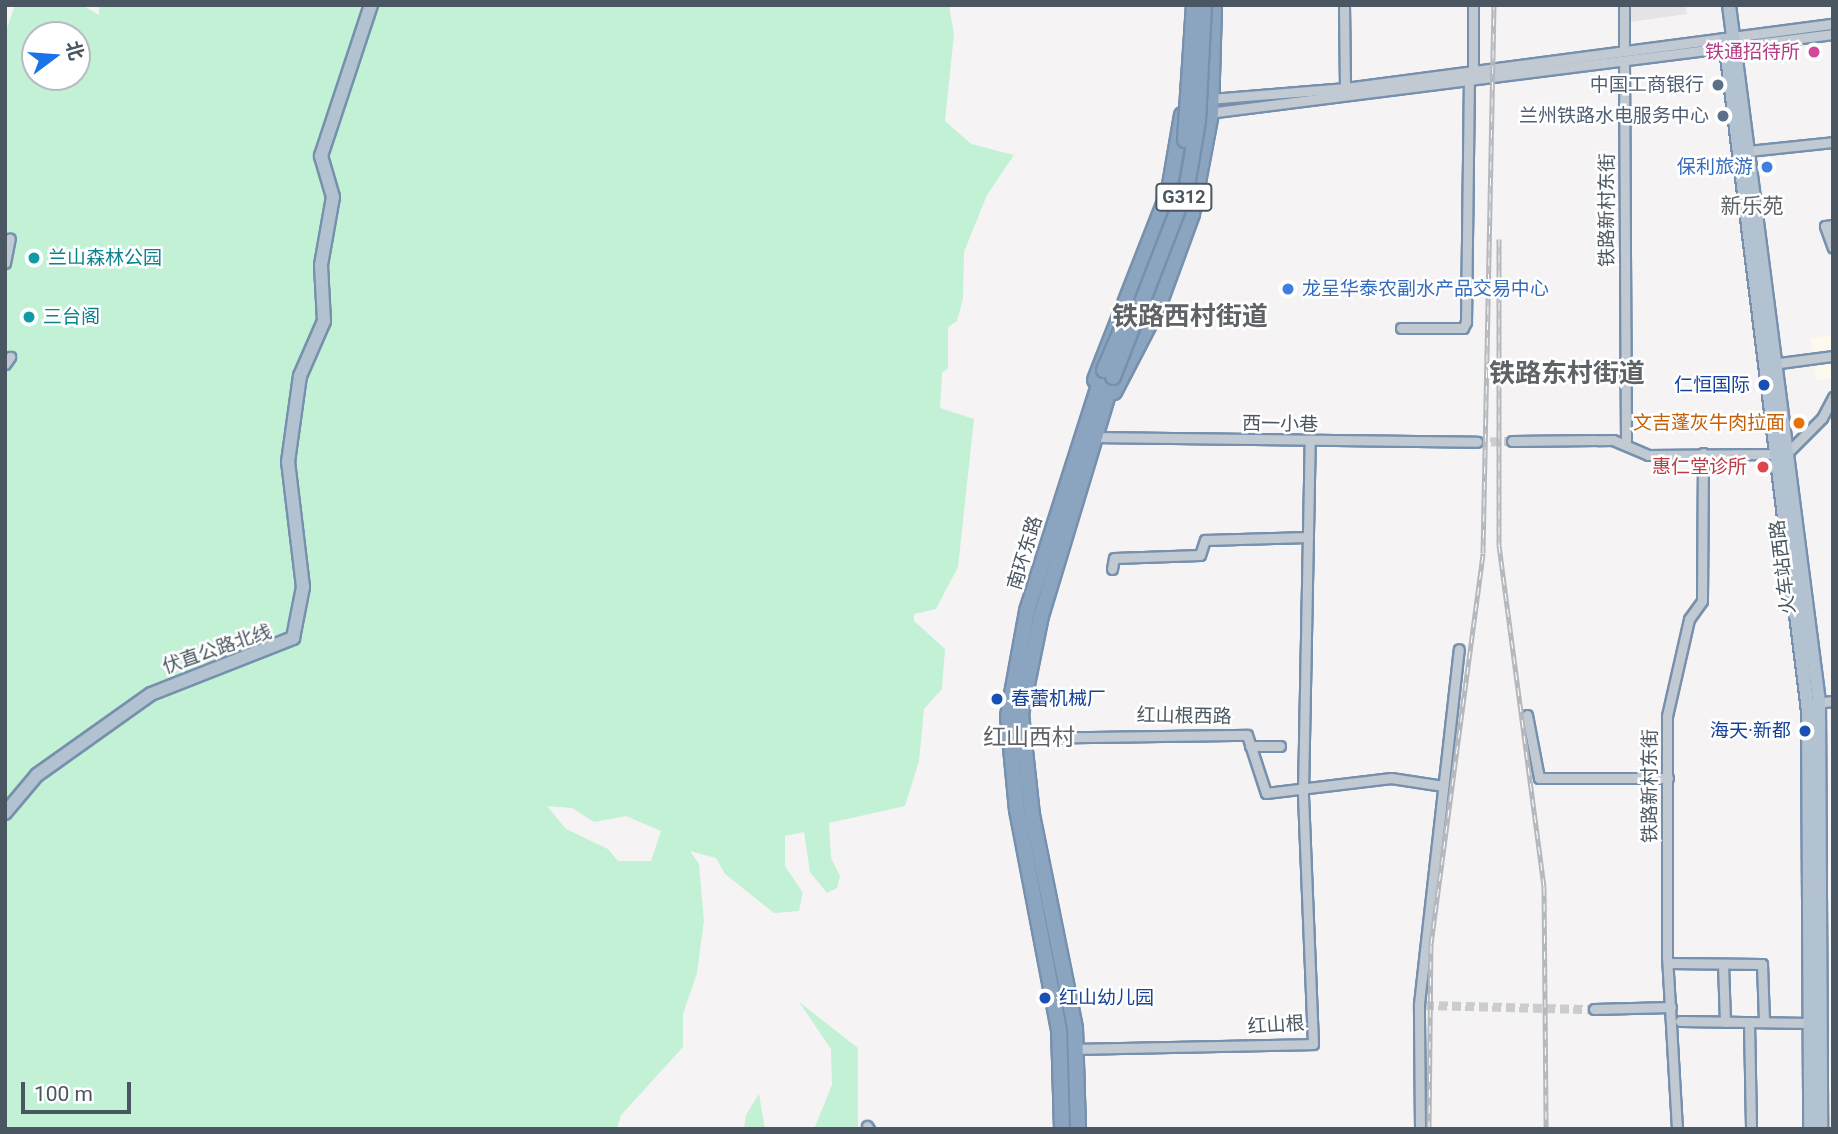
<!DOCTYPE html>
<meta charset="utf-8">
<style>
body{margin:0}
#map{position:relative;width:1838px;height:1134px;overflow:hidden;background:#f5f3f3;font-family:Roboto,"Noto Sans SC",sans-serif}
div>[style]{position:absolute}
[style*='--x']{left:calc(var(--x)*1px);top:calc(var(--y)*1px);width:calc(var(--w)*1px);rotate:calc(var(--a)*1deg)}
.commercial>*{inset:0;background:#fdf9ef}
.education>*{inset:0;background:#e6e4e5}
.green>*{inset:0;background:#c3f1d5}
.minor-tunnel>*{height:9px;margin-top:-4.5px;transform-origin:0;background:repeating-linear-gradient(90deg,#caccce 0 9px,transparent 0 13.5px)}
.roads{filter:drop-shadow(2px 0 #7690ad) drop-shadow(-2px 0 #7690ad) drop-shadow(0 2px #7690ad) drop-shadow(0 -2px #7690ad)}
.minor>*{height:9px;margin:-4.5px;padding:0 4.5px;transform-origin:4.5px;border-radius:4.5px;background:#c1cad2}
.major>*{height:12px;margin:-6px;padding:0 6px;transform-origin:6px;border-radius:6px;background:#b3c2d1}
.highway>*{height:14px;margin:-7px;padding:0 7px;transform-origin:7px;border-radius:7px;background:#8ba5c1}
.rail>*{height:5px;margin-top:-2.5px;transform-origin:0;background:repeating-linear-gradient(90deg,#fff 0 8px,#b5b8bd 0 16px);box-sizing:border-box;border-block:2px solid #b5b8bd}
.bridges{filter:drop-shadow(2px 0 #7690ad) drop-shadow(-2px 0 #7690ad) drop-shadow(0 2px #7690ad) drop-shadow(0 -2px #7690ad)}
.highway-bridge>*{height:14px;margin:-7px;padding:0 7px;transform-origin:7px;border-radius:7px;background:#8ba5c1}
.dots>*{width:19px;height:19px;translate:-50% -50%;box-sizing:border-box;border:4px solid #fff;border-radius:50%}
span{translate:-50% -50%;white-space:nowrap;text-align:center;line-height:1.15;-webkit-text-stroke:5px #fff;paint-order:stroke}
.shield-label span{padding:2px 5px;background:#fff;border:2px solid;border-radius:5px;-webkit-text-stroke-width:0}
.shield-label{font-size:18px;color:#4a5661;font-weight:700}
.hotel-label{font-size:19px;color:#b23c85}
.right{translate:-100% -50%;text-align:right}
.service-label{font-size:19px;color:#4e5e75}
.shop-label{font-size:19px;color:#366cbe}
.left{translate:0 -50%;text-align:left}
.street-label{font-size:19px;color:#4a5661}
.culture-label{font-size:19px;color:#0d838f}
.transit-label{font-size:19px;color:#164399}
.food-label{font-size:19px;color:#c56008}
.health-label{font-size:19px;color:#be3a42}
.neighbourhood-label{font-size:21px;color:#5f6368}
.quarter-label{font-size:23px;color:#5f6368}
.district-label{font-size:26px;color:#5f6368;font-weight:700}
.frame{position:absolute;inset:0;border:7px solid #4a5661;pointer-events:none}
.north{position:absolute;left:21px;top:21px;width:70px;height:70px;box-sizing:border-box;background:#fff;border:2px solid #b7bbc0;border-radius:50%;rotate:74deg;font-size:19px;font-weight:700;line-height:28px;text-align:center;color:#4a5661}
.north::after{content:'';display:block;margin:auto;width:24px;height:32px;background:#1a73e8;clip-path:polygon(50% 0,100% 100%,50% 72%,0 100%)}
.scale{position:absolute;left:21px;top:1082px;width:110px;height:32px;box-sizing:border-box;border:4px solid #4a5661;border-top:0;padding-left:9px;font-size:21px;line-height:24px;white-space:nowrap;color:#4a5661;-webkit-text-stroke:5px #fff;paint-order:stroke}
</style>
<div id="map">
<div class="commercial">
<i style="clip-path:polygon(1833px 335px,1833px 378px,1816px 381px,1810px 338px)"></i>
</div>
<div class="education">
<i style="clip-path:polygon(1630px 5px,1686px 5px,1687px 14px,1630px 22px)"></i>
</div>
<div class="green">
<i style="clip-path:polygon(evenodd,15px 5px,82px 5px,99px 15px,99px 5px,949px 5px,954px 34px,945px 121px,971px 144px,1014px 155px,987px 195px,964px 252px,963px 298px,957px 321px,948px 327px,948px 368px,942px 373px,940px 408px,974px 419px,958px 567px,936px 609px,914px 614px,914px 621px,945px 649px,942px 689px,924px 709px,919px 761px,905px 806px,829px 823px,831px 858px,840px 876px,837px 888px,827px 893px,810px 872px,804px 832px,785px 836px,785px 866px,803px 893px,799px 911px,774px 913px,725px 874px,716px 858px,690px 851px,699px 864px,704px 921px,697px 973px,683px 1014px,683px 1047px,621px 1115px,617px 1129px,5px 1129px,5px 34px,15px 5px,35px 35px,77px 35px,77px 77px,35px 77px,35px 35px,15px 5px,547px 806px,572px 808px,594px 822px,626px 816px,661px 831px,651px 861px,618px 861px,608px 849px,566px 829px,547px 806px)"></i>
<i style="clip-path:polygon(799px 1002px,858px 1048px,858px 1129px,814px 1129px,832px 1085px,831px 1049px)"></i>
<i style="clip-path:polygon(759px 1094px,765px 1129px,744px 1129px,746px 1115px)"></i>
</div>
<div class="minor-tunnel">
<i style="--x:1477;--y:442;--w:35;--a:-2"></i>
<i style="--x:1425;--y:1005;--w:169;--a:1.4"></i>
</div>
<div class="roads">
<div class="minor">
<i style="--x:1344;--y:5;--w:83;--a:89.3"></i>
<i style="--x:1624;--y:51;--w:46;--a:-90"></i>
<i style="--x:1624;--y:61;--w:382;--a:89.7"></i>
<i style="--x:1473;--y:72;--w:67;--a:-90"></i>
<i style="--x:1209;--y:99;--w:136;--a:-4.6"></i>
<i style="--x:1345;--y:88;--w:492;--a:-7.5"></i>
<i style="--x:1208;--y:113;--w:630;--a:-7.2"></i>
<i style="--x:1748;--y:151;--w:85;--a:-6"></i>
<i style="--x:1833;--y:225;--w:8;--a:173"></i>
<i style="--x:1825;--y:226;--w:23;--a:70"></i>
<i style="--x:5;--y:263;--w:25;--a:-79"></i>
<i style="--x:1401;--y:328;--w:62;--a:0"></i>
<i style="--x:1463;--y:328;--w:7;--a:-63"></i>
<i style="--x:1466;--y:322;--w:241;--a:-89.3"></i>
<i style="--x:5;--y:364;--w:9;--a:-54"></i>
<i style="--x:1772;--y:364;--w:62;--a:-7.5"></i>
<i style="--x:1091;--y:437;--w:386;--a:0.7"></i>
<i style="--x:1512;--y:441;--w:101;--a:-0.6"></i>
<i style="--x:1613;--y:440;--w:38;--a:23"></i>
<i style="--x:1648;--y:455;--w:129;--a:-0.4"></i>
<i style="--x:1788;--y:452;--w:48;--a:-45"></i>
<i style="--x:1822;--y:418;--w:24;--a:-62"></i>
<i style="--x:1112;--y:569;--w:11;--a:-80"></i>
<i style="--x:1114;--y:558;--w:86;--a:-2"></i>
<i style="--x:1200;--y:555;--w:16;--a:-72"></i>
<i style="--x:1205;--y:540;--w:103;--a:-1.7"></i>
<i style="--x:1814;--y:703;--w:19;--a:-6"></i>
<i style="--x:1527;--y:715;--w:64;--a:79.2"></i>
<i style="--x:1539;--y:778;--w:129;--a:0"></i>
<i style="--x:1023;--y:738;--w:224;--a:-0.8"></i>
<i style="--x:1247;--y:735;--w:61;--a:71.9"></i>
<i style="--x:1266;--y:793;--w:126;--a:-6.8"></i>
<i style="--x:1391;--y:778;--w:53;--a:8.7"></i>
<i style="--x:1250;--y:746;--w:30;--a:0"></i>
<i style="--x:1668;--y:963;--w:94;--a:0.6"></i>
<i style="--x:1762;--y:964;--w:58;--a:88"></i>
<i style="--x:1723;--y:964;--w:58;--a:88"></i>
<i style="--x:1594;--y:1009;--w:77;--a:-1.5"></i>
<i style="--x:1680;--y:1021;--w:130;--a:0.9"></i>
<i style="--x:1749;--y:1022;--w:107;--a:88.9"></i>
<i style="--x:1077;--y:1049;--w:236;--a:-1.2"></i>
<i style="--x:1313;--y:1044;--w:251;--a:-92.3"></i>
<i style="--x:1303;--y:793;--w:351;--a:-88.9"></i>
<i style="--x:867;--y:1126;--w:4;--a:56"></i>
<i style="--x:1420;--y:1129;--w:125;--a:-90.5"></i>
<i style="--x:1419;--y:1004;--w:357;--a:-83.6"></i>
<i style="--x:1677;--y:1129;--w:171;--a:-93.3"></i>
<i style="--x:1667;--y:958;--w:242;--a:-90"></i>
<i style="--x:1667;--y:716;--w:99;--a:-77.2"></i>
<i style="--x:1689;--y:619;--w:22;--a:-54"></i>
<i style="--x:1702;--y:601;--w:148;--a:-89.6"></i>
</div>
<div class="major">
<i style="--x:1729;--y:5;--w:703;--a:82.64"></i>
<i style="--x:1819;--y:702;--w:427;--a:89.7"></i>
<i style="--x:1725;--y:40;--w:676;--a:82.95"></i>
<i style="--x:1808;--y:711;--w:418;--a:89.7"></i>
<i style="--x:5;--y:813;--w:50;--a:-49.9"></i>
<i style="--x:37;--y:775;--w:140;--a:-35.4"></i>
<i style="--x:151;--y:694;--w:153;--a:-21.5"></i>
<i style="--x:293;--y:638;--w:52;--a:-78.9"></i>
<i style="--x:303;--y:587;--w:126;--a:-96.8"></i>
<i style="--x:288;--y:462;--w:87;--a:-82.1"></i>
<i style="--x:300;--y:376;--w:60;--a:-66.4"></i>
<i style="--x:324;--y:321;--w:56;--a:-93.1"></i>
<i style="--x:321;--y:265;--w:69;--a:-80"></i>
<i style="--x:333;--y:197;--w:43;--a:-106.3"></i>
<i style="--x:321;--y:156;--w:159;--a:-71.7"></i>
</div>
<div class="highway">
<i style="--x:1095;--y:380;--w:203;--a:-68.6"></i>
<i style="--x:1169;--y:191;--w:77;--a:-80.3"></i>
<i style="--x:1114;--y:392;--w:96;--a:-62.6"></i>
<i style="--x:1158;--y:307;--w:99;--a:-69.9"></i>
<i style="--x:1192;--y:214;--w:103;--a:-79.3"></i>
<i style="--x:1211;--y:113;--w:108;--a:-88.4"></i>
<i style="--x:1062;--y:1129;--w:99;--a:-91.7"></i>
<i style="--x:1059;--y:1030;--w:224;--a:-100.8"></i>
<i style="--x:1017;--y:810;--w:94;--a:-95.5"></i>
<i style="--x:1008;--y:716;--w:107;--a:-79.7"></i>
<i style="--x:1027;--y:611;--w:253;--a:-72.3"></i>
<i style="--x:1078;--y:1129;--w:101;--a:-91.7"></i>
<i style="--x:1075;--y:1028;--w:217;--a:-101.4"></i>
<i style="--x:1032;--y:815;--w:102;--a:-96.2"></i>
<i style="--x:1021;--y:714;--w:100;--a:-78.5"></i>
<i style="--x:1041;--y:616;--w:250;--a:-73.2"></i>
</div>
</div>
<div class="rail">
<i style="--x:1499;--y:239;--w:306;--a:90"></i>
<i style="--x:1499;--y:545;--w:345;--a:82.5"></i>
<i style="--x:1544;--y:887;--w:242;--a:89.5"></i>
<i style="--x:1429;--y:1129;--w:185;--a:-89.4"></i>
<i style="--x:1431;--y:944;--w:394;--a:-82.4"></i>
<i style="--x:1483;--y:553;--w:548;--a:-88.85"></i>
</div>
<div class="bridges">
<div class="highway-bridge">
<i style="--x:1185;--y:140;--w:135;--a:-86.2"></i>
<i style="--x:1104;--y:370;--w:50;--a:-66.5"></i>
<i style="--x:1113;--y:377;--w:205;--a:-68.8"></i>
<i style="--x:1187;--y:186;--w:66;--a:-80.4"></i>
<i style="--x:1198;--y:121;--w:116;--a:-87"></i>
</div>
</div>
<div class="dots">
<i style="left:1814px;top:52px;background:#d1479c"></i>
<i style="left:1718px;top:85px;background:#5c6f8a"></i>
<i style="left:1723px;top:116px;background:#5c6f8a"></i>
<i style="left:1767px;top:167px;background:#3f7fe0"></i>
<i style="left:34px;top:258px;background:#0f9aa8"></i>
<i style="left:1288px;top:289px;background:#3f7fe0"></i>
<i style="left:29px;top:317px;background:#0f9aa8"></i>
<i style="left:1764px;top:385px;background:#1a4fb4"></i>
<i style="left:1799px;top:423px;background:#e8710a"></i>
<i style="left:1763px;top:467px;background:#e0444e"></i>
<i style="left:997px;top:699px;background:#1a4fb4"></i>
<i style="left:1805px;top:731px;background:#1a4fb4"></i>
<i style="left:1045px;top:998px;background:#1a4fb4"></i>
</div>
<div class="shield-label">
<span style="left:1184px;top:197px">G312</span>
</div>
<div class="hotel-label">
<span class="right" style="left:1800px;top:52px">铁通招待所</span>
</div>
<div class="service-label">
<span class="right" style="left:1704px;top:85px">中国工商银行</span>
<span class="right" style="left:1709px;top:116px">兰州铁路水电服务中心</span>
</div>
<div class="shop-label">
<span class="right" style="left:1753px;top:167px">保利旅游</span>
<span class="left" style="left:1302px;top:289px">龙呈华泰农副水产品交易中心</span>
</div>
<div class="street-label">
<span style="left:1607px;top:210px;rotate:-90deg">铁路新村东街</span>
<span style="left:1280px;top:424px;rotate:1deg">西一小巷</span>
<span style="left:1025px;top:553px;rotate:-73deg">南环东路</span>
<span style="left:1783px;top:567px;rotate:-97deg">火车站西路</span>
<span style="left:217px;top:649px;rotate:-19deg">伏直公路北线</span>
<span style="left:1184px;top:716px;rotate:1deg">红山根西路</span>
<span style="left:1650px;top:786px;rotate:-90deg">铁路新村东街</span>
<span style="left:1276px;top:1025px;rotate:-4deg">红山根</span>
</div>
<div class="culture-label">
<span class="left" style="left:48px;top:258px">兰山森林公园</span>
<span class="left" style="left:43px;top:317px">三台阁</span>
</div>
<div class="transit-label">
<span class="right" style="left:1750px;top:385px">仁恒国际</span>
<span class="left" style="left:1011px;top:699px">春蕾机械厂</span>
<span class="right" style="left:1791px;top:731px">海天·新都</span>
<span class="left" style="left:1059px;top:998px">红山幼儿园</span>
</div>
<div class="food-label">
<span class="right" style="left:1785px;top:423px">文吉蓬灰牛肉拉面</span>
</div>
<div class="health-label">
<span class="right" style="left:1747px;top:467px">惠仁堂诊所</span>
</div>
<div class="neighbourhood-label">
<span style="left:1752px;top:206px">新乐苑</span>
</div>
<div class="quarter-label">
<span style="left:1029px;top:738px">红山西村</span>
</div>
<div class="district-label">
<span style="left:1190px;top:317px">铁路西村街道</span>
<span style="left:1567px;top:374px">铁路东村街道</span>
</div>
<div class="frame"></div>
<div class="north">北</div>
<div class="scale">100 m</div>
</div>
